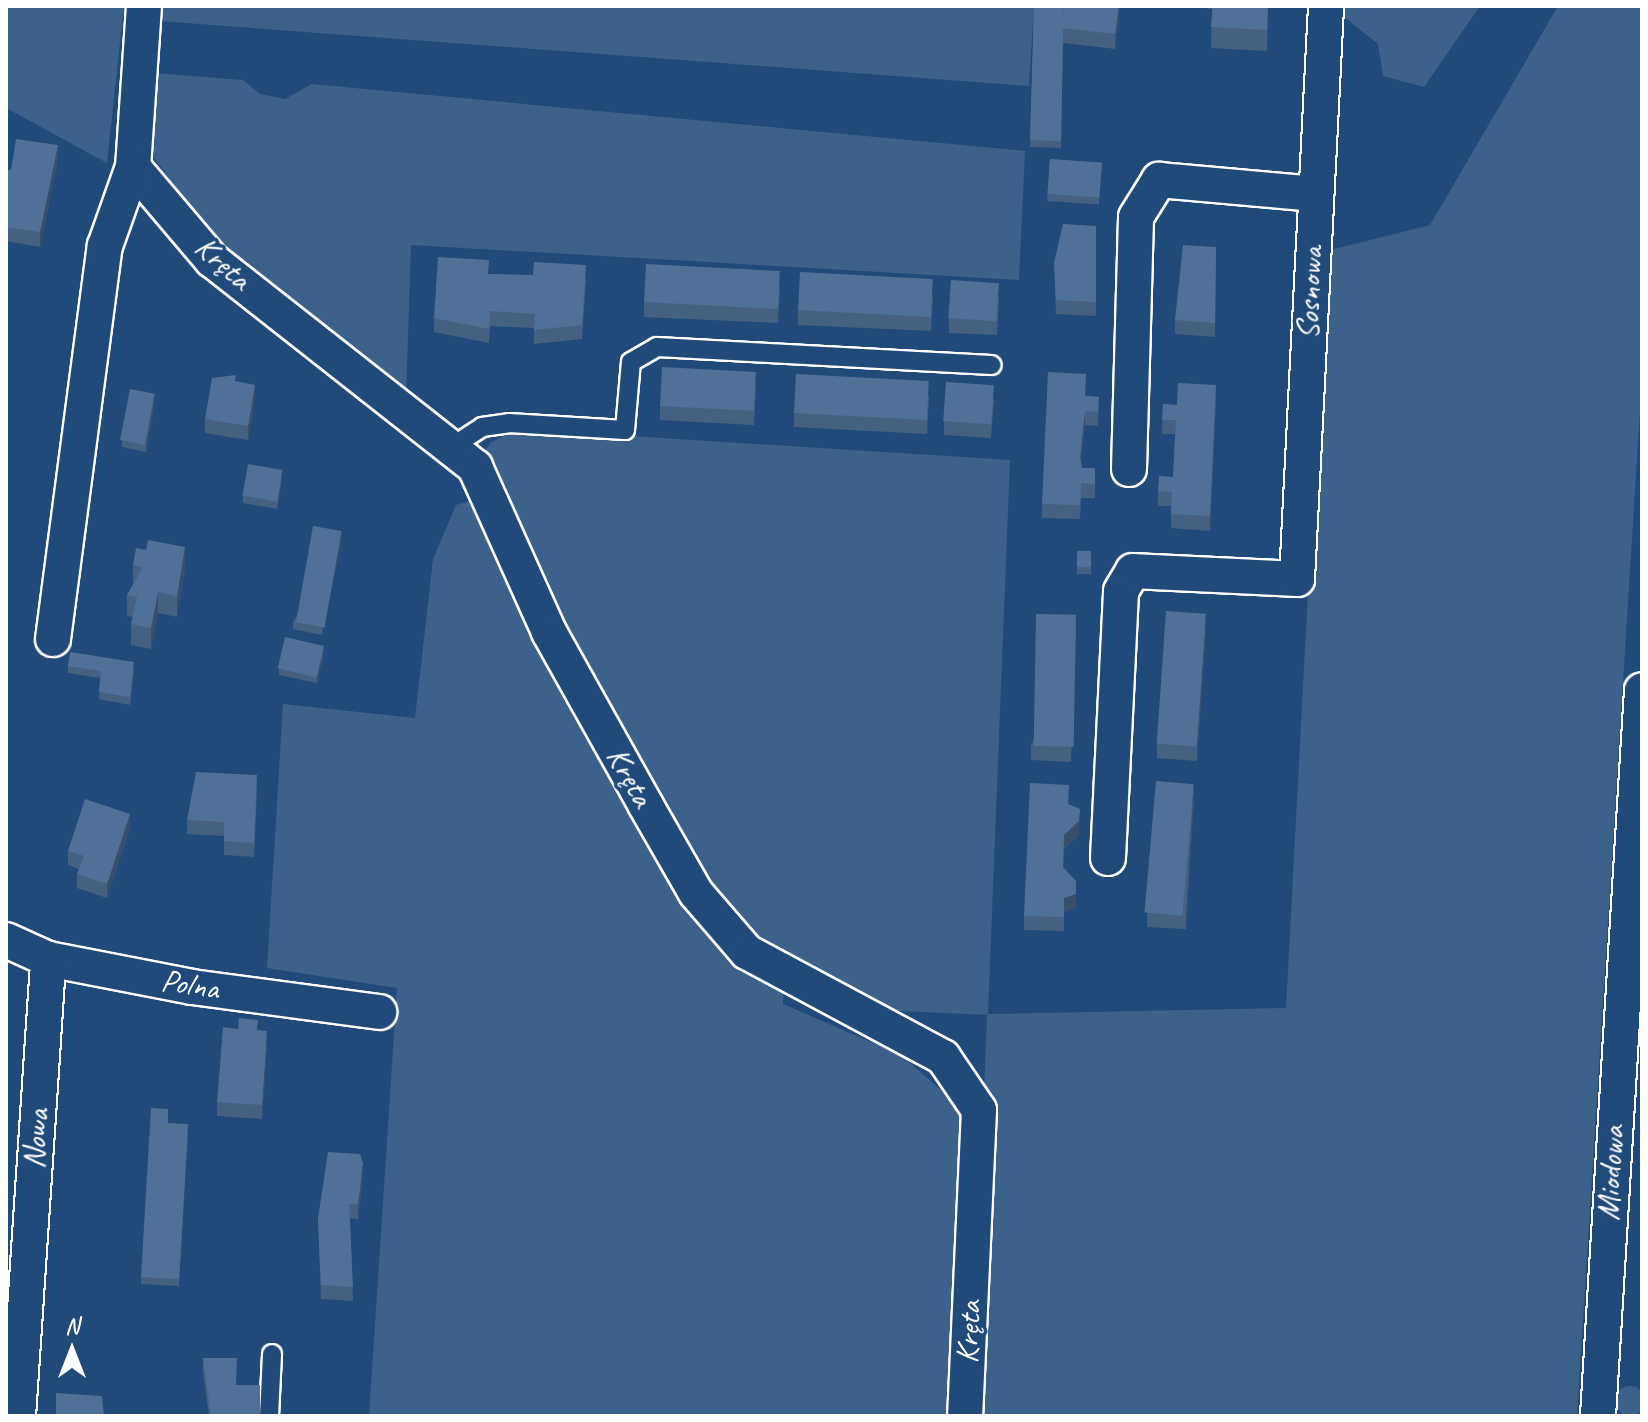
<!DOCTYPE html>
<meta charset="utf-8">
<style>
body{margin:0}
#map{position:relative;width:1648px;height:1422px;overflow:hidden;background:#1f4a7a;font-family:Caveat,sans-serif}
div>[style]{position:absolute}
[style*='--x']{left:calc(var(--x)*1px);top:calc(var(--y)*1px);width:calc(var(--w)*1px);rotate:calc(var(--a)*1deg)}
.green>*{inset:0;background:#3c618b}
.round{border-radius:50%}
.roads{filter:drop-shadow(2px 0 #fff) drop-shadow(-2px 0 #fff) drop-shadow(0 2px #fff) drop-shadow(0 -2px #fff)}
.service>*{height:18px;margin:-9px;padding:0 9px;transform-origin:9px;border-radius:9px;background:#1f4a7a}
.minor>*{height:34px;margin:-17px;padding:0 17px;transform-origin:17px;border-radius:17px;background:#1f4a7a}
.wall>*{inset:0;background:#456182;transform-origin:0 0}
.shaded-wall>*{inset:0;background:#384f6a}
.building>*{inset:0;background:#507197;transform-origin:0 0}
span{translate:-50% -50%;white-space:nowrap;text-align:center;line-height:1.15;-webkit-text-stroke:7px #1f4a7a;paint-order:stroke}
.street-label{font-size:32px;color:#fff}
.frame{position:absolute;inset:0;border:8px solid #fff;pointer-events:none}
.north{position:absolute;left:32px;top:1310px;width:80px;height:80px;-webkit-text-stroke:6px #1f4a7a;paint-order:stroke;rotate:0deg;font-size:22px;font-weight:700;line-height:32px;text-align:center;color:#fff}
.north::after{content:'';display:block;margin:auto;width:28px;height:36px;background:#fff;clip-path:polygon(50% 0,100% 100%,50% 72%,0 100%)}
</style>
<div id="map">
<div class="green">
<i style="clip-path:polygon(6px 6px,124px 6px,107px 163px,6px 108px)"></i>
<i style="clip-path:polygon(158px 6px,1034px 6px,1029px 86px,158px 21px)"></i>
<i style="clip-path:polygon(1344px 6px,1480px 6px,1424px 87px,1383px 76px,1378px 44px,1344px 17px)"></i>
<i style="clip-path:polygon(1558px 6px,1642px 6px,1642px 379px,1577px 1416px,971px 1416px,987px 1015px,878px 1010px,785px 963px,783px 1004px,901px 1055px,967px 1113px,951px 1416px,369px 1416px,397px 988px,267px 968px,283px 704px,415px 718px,433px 559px,456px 505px,508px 488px,483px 454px,491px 442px,519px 429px,1010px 460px,988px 1014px,1286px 1008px,1326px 251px,1430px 225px)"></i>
<i style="clip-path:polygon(155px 73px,243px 80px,260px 94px,285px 99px,312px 84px,1025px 151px,1019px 280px,411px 245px,406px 397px,212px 235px,151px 154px)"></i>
<i class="round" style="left:1615px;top:1386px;width:30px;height:30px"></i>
</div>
<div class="roads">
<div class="service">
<i style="--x:453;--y:446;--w:35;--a:-33"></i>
<i style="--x:482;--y:427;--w:27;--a:-8"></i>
<i style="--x:509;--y:423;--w:116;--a:3.5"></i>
<i style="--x:625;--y:430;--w:68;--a:-85"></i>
<i style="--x:631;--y:362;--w:30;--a:-30"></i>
<i style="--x:657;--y:347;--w:335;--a:3.1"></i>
<i style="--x:269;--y:1416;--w:62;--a:-87.2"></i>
</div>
<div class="minor">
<i style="--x:144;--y:6;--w:161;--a:93.9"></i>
<i style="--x:133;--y:167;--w:122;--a:49.7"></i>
<i style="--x:212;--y:260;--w:335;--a:38.2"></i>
<i style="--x:475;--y:467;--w:181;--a:65.8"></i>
<i style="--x:549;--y:632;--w:197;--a:60.8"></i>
<i style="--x:645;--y:804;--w:103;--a:60.2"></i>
<i style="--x:696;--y:893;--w:78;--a:49.2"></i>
<i style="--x:747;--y:952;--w:222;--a:28.2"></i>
<i style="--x:943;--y:1057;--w:64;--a:55.8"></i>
<i style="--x:979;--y:1110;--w:306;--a:92.6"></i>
<i style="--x:1129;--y:469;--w:252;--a:-88.4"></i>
<i style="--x:1136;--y:217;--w:44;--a:-58.1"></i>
<i style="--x:1159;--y:180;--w:157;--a:5.1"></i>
<i style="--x:53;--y:639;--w:396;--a:-82.5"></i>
<i style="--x:105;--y:246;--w:84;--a:-70.5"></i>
<i style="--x:1108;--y:858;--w:267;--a:-87.2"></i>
<i style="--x:1121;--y:591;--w:23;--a:-59"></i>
<i style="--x:1133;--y:571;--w:164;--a:2.8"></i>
<i style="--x:1297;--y:579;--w:574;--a:-87.1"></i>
<i style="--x:6;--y:940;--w:46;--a:24.3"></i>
<i style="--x:48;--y:959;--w:147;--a:11"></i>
<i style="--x:192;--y:987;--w:189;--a:7.6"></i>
<i style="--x:18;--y:1416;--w:458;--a:-86.2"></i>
<i style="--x:1598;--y:1416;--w:727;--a:-86.53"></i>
</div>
</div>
<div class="wall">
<i style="clip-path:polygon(1034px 6px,1119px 20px,1115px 49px,1063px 43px,1061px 148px,1030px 147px)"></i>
<i style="clip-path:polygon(1190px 6px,1268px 6px,1267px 51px,1211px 48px,1212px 9px)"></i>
<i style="left:1050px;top:159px;width:52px;height:42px;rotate:4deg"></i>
<i style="clip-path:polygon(58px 160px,40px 247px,6px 241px,6px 170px,11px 170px)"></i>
<i style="clip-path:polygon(1096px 226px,1096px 316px,1056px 314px,1054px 263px)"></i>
<i style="clip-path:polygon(1216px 247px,1215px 337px,1175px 334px,1175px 320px)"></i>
<i style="clip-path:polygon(489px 274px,586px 279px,582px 339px,534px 344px,534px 328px,490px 326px,489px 343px,434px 332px,434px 318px)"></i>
<i style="clip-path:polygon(780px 285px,778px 323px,644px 317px,644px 302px)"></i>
<i style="clip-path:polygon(933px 294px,931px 331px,798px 325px,798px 310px)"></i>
<i style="clip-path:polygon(999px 297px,997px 335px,949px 333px,949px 318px)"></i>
<i style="clip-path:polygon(236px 382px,255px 399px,248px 440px,205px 433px,205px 419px)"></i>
<i style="clip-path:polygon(756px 386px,754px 425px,660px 420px,660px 406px)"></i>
<i style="clip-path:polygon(929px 396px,927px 434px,794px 427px,794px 413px)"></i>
<i style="clip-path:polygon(1086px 396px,1099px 397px,1098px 426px,1085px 425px,1081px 462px,1082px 468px,1095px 468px,1095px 498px,1081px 498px,1080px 519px,1042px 518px,1042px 504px)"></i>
<i style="clip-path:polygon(994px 399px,991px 438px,944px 435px,944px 421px)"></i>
<i style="clip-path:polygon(1216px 399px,1210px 531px,1171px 528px,1171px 506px,1158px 506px,1158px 491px,1173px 477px,1175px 434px,1162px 434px,1163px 404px,1177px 405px)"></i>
<i style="clip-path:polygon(155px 401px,146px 452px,122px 447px,122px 440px)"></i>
<i style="clip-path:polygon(282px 477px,277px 509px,243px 503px,243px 496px)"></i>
<i style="clip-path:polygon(342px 539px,322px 635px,293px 629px,293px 622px)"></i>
<i style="left:1077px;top:551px;width:14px;height:23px"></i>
<i style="clip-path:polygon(133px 565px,185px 567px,177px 617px,158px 613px,151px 649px,131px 645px,131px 624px,133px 617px,127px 616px,127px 595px,133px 585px)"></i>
<i style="clip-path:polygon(1206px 628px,1197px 761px,1157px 758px,1157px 744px)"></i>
<i style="clip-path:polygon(1076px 629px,1071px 762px,1031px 760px,1031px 746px)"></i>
<i style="clip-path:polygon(324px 653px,317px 683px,279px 675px,279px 668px)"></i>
<i style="clip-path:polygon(68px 666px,134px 669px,130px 705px,99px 699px,100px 678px,68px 673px)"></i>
<i style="clip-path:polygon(257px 789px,254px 857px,224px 855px,224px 836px,187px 834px,187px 820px)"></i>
<i style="clip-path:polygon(1194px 798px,1186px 929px,1147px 927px,1147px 913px)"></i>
<i style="clip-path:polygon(1069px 804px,1079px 835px,1064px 849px,1063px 868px,1076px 908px,1064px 912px,1064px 931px,1024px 930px,1024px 916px)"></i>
<i style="clip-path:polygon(130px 828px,107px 898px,77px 888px,77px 874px,79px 869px,68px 865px,68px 851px)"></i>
<i style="clip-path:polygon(258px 1030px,267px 1045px,262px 1119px,217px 1116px,217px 1102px)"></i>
<i style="clip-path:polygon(168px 1123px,188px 1132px,179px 1286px,141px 1284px,141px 1277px)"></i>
<i style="clip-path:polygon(363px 1178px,358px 1219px,350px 1218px,353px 1301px,321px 1299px,318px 1218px)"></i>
<i style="clip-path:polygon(203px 1358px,236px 1385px,260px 1416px,209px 1416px,203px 1372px)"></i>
</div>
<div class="shaded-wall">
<i style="clip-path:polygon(1119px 6px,1119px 20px,1115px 49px,1115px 34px)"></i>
<i style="clip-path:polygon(58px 145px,58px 160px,40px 247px,40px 232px)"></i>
<i style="clip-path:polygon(255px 385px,255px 399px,248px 440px,248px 426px)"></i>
<i style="clip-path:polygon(1216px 385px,1216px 399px,1210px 531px,1210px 516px)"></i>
<i style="clip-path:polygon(155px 394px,155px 401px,146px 452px,146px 444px)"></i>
<i style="clip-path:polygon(1085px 411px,1085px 425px,1080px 471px,1080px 457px)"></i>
<i style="clip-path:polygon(342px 531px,342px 539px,322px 635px,322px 628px)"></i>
<i style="clip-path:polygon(185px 547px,185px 567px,177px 617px,177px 596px)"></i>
<i style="clip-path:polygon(158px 592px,158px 613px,151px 649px,151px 628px)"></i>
<i style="clip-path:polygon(1206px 614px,1206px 628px,1197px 761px,1197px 746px)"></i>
<i style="clip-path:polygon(324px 646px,324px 653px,317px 683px,317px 676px)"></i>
<i style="clip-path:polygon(1194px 784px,1194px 798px,1186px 929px,1186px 915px)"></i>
<i style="clip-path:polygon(1080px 809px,1079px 835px,1064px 849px,1063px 881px,1064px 835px)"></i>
<i style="clip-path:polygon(130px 814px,130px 828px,107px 898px,107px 884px)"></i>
<i style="clip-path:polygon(1076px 881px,1076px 908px,1064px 912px,1064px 931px,1064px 898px)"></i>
<i style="clip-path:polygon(267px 1031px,267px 1045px,262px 1119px,262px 1105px)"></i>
<i style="clip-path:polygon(363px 1163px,363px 1178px,358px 1219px,358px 1204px)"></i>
</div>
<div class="building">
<i style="clip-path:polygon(1034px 6px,1064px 6px,1062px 28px,1063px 29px,1061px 141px,1030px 140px)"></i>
<i style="clip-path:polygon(1064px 6px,1119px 6px,1115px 34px,1062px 28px)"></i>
<i style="clip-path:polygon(1213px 6px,1268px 6px,1267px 30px,1211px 27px)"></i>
<i style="clip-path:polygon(16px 139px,58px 145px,40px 232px,6px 227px,6px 170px,11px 170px)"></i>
<i style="left:1050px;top:159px;width:52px;height:35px;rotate:4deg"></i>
<i style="clip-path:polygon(1063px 224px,1096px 226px,1096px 302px,1056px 300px,1054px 263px)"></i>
<i style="clip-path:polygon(1183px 245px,1216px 247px,1215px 323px,1175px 320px)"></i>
<i style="clip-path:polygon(438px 257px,489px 260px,488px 274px,533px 275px,534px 262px,586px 265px,582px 325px,534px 330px,535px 314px,490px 311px,489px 329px,434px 318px)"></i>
<i style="left:646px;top:264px;width:134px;height:38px;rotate:3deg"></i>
<i style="left:800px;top:272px;width:133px;height:38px;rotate:3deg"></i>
<i style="left:951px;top:280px;width:48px;height:38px;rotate:4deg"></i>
<i style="left:662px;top:367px;width:94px;height:39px;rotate:3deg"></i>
<i style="clip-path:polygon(1048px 372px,1086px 374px,1085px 396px,1099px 397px,1098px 412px,1085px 411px,1080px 457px,1082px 468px,1095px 468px,1095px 484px,1081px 483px,1080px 505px,1042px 504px)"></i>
<i style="left:796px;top:374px;width:133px;height:39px;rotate:3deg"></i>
<i style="clip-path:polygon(236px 375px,235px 381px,255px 385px,248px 426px,205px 419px,212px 378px)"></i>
<i style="left:946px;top:382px;width:48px;height:39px;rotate:4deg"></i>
<i style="clip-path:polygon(1178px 383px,1216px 385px,1210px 516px,1171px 514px,1172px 492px,1158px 491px,1159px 476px,1173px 477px,1176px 420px,1162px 420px,1163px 404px,1177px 405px)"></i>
<i style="left:130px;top:389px;width:25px;height:52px;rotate:11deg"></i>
<i style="left:248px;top:464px;width:35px;height:32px;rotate:10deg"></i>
<i style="left:313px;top:526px;width:29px;height:98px;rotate:10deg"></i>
<i style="clip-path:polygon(148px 540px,185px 547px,177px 596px,158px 592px,151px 628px,131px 624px,137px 597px,127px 595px,143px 567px,133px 565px,136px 548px,146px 550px)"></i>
<i style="left:1077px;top:551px;width:14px;height:16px"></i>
<i style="left:1166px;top:611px;width:40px;height:133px;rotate:4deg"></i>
<i style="left:1036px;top:614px;width:40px;height:132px;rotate:1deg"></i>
<i style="left:285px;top:637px;width:40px;height:32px;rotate:13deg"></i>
<i style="clip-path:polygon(70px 652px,134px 662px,130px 697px,99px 692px,101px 671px,68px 666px)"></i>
<i style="clip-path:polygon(196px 772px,257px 775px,254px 843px,224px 841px,224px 822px,187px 820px)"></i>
<i style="left:1156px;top:781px;width:38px;height:132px;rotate:5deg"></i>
<i style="clip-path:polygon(1030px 783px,1069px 785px,1068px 804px,1080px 809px,1079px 821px,1064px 835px,1063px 867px,1076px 881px,1076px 894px,1064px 898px,1064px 917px,1024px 916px)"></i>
<i style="clip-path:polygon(85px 799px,130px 814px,107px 884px,77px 874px,84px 856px,68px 851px)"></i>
<i style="clip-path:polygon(239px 1018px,258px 1020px,257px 1030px,267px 1031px,262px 1105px,217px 1102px,223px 1027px,238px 1029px)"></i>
<i style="clip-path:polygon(151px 1108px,168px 1109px,168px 1123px,188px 1124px,179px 1279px,141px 1277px)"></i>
<i style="clip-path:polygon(328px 1152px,360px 1154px,363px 1163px,358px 1204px,349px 1204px,353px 1287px,321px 1285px,318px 1218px)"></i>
<i style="clip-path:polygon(203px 1358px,237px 1358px,236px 1385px,260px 1385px,260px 1416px,211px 1416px)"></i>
<i style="clip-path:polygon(56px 1393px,102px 1396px,104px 1416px,56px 1416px)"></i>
</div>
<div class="street-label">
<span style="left:223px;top:263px;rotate:42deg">Kręta</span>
<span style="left:1310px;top:293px;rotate:-87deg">Sosnowa</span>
<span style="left:630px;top:777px;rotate:61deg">Kręta</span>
<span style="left:190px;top:985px;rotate:9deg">Polna</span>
<span style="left:36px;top:1139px;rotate:-86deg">Nowa</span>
<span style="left:1611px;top:1173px;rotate:-87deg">Miodowa</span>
<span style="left:969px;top:1332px;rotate:-87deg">Kręta</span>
</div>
<div class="frame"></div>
<div class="north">N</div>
</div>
